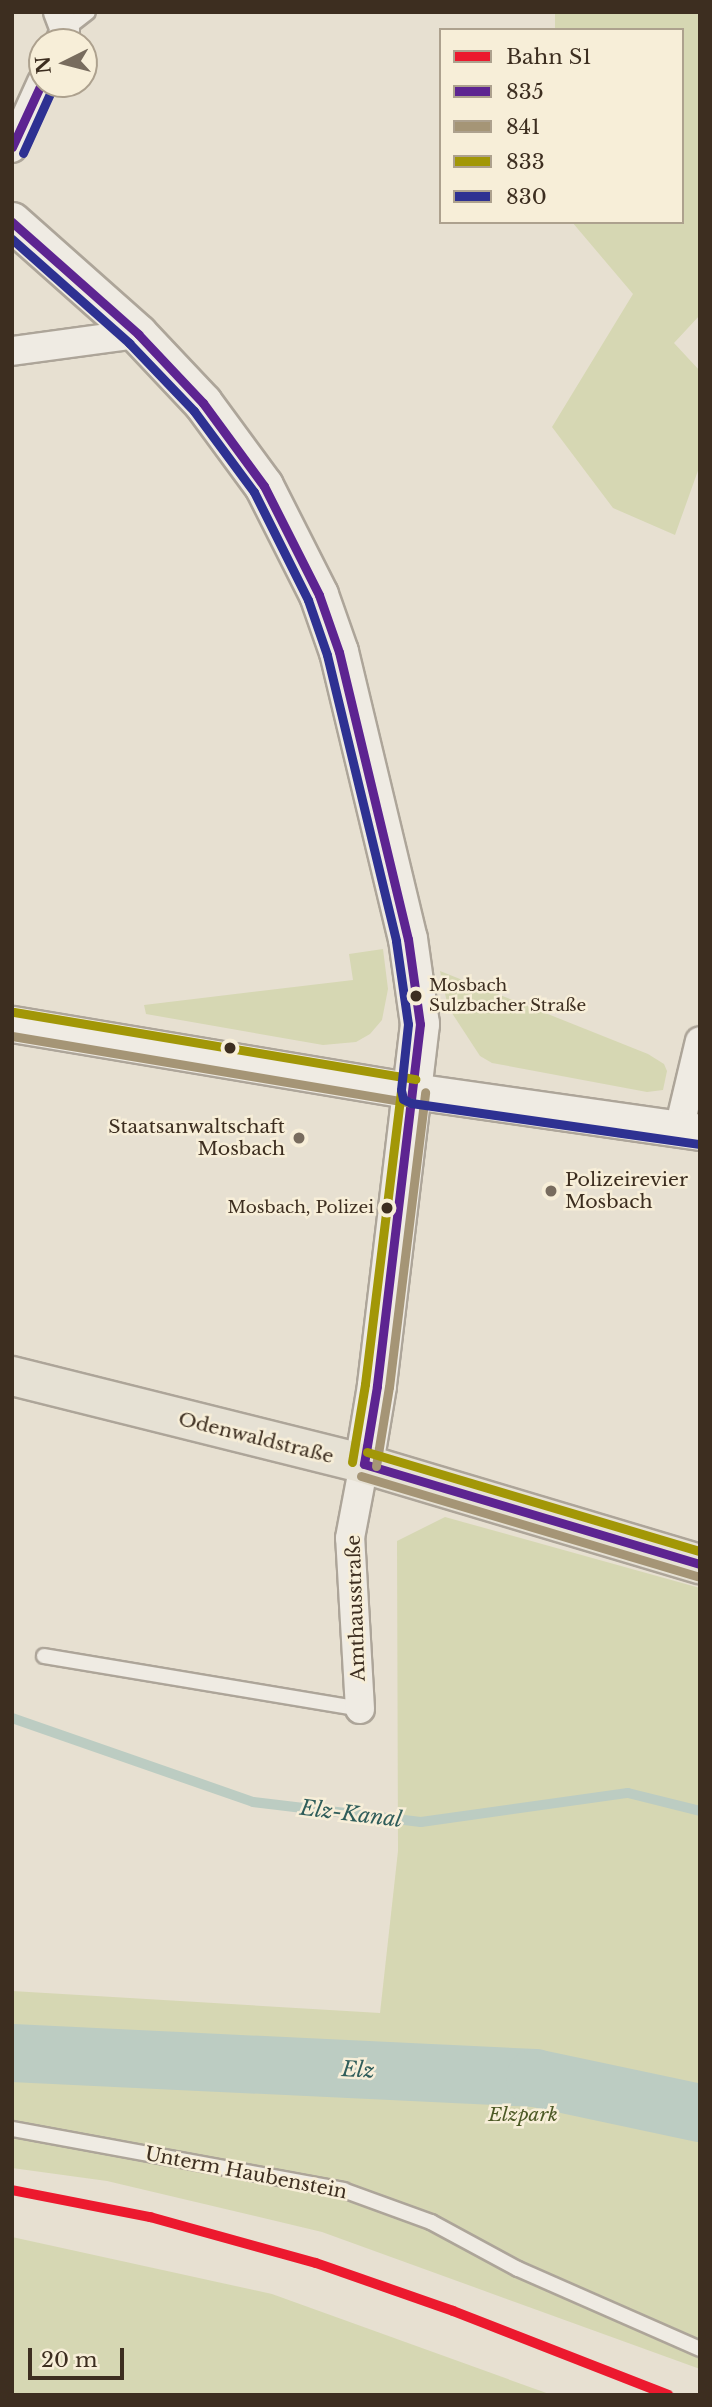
<!DOCTYPE html>
<meta charset="utf-8">
<style>
body{margin:0}
#map{position:relative;width:712px;height:2407px;overflow:hidden;background:#e7e0d1;font-family:"Libre Baskerville",serif}
div>[style]{position:absolute}
[style*='--x']{left:calc(var(--x)*1px);top:calc(var(--y)*1px);width:calc(var(--w)*1px);rotate:calc(var(--a)*1deg)}
.green>*{inset:0;background:#d6d7b3}
.stream>*{height:10px;margin:-5px;padding:0 5px;transform-origin:5px;border-radius:5px;background:#bcccc2}
.river>*{height:58px;margin:-29px;padding:0 29px;transform-origin:29px;border-radius:29px;background:#bcccc2}
.roads{filter:drop-shadow(2px 0 #ada599) drop-shadow(-2px 0 #ada599) drop-shadow(0 2px #ada599) drop-shadow(0 -2px #ada599)}
.service>*{height:14px;margin:-7px;padding:0 7px;transform-origin:7px;border-radius:7px;background:#efebe3}
.minor>*{height:28px;margin:-14px;padding:0 14px;transform-origin:14px;border-radius:14px;background:#efebe3}
.tertiary>*{height:35px;margin:-17.5px;padding:0 17.5px;transform-origin:17.5px;border-radius:17.5px;background:#efebe3}
.secondary>*{height:38px;margin:-19px;padding:0 19px;transform-origin:19px;border-radius:19px;background:#efebe3}
.primary>*{height:38px;margin:-19px;padding:0 19px;transform-origin:19px;border-radius:19px;background:#e6e1d4}
.bus-1>*{height:9px;margin:-4.5px;padding:0 4.5px;transform-origin:4.5px;border-radius:4.5px;background:#5d2491}
.bus-2>*{height:9px;margin:-4.5px;padding:0 4.5px;transform-origin:4.5px;border-radius:4.5px;background:#a59576}
.bus-3>*{height:9px;margin:-4.5px;padding:0 4.5px;transform-origin:4.5px;border-radius:4.5px;background:#a29707}
.bus-4>*{height:9px;margin:-4.5px;padding:0 4.5px;transform-origin:4.5px;border-radius:4.5px;background:#2e3192}
.rail-1>*{height:10px;margin:-5px;padding:0 5px;transform-origin:5px;border-radius:5px;background:#ec192e}
.dots>*{width:19px;height:19px;translate:-50% -50%;box-sizing:border-box;border:4px solid #f7eed8;border-radius:50%}
span{translate:-50% -50%;white-space:nowrap;text-align:center;line-height:1.15;-webkit-text-stroke:5px #f7eed8;paint-order:stroke}
.bus-label{font-size:17px;color:#3d2e20}
.left{translate:0 -50%;text-align:left}
.right{translate:-100% -50%;text-align:right}
.poi-label{font-size:19px;color:#3d2e20}
.street-label{font-size:19px;color:#3d2e20}
.park-label{font-size:19px;color:#4d5a26;font-style:italic}
.water-label{font-size:21px;color:#2f5d5a;font-style:italic}
.frame{position:absolute;inset:0;border:14px solid #3d2e20;pointer-events:none}
.legend{position:absolute;left:439px;top:28px;width:245px;height:196px;box-sizing:border-box;background:#f7eed8;border:2px solid #ada18e;margin:0;padding:9px 12px;list-style:none;font-size:21px;color:#3d2e20}
.legend li{display:flex;align-items:center;gap:14px;height:35px}
.legend b{width:35px;border:2px solid #ada18e}
.north{position:absolute;left:28px;top:28px;width:70px;height:70px;box-sizing:border-box;background:#f7eed8;border:2px solid #ada18e;border-radius:50%;rotate:264deg;font-size:19px;font-weight:700;line-height:28px;text-align:center;color:#3d2e20}
.north::after{content:'';display:block;margin:auto;width:24px;height:32px;background:#786c5e;clip-path:polygon(50% 0,100% 100%,50% 72%,0 100%)}
.scale{position:absolute;left:28px;top:2348px;width:96px;height:32px;box-sizing:border-box;border:4px solid #3d2e20;border-top:0;padding-left:9px;font-size:21px;line-height:24px;white-space:nowrap;color:#3d2e20;-webkit-text-stroke:5px #f7eed8;paint-order:stroke}
</style>
<div id="map">
<div class="green">
<i style="clip-path:polygon(555px 12px,700px 12px,700px 315px,674px 343px,700px 371px,700px 465px,675px 535px,613px 508px,552px 427px,633px 294px,572px 222px,682px 222px,682px 30px,555px 30px)"></i>
<i style="clip-path:polygon(383px 949px,388px 989px,382px 1020px,370px 1034px,356px 1042px,323px 1045px,146px 1014px,144px 1005px,353px 980px,349px 954px)"></i>
<i style="clip-path:polygon(440px 971px,648px 1054px,664px 1064px,667px 1071px,663px 1090px,647px 1092px,492px 1063px,480px 1056px,448px 1007px)"></i>
<i style="clip-path:polygon(445px 1517px,700px 1588px,700px 2369px,322px 2232px,107px 2181px,12px 2168px,12px 1991px,380px 2013px,398px 1851px,397px 1541px)"></i>
<i style="clip-path:polygon(12px 2237px,272px 2294px,552px 2395px,12px 2395px)"></i>
</div>
<div class="stream">
<i style="--x:12;--y:1718;--w:255;--a:19.2"></i>
<i style="--x:253;--y:1802;--w:169;--a:6.8"></i>
<i style="--x:421;--y:1822;--w:209;--a:-8"></i>
<i style="--x:628;--y:1793;--w:74;--a:14"></i>
</div>
<div class="river">
<i style="--x:12;--y:2053;--w:524;--a:2.74"></i>
<i style="--x:535;--y:2078;--w:169;--a:12"></i>
</div>
<div class="roads">
<div class="service">
<i style="--x:65;--y:30;--w:29;--a:-38"></i>
<i style="--x:44;--y:1656;--w:320;--a:9.5"></i>
<i style="--x:12;--y:2129;--w:337;--a:10.4"></i>
<i style="--x:343;--y:2190;--w:94;--a:20"></i>
<i style="--x:431;--y:2222;--w:99;--a:28.4"></i>
<i style="--x:518;--y:2269;--w:199;--a:23.7"></i>
</div>
<div class="minor">
<i style="--x:58;--y:12;--w:19;--a:69"></i>
<i style="--x:65;--y:30;--w:13;--a:113"></i>
<i style="--x:12;--y:148;--w:72;--a:-65.6"></i>
<i style="--x:12;--y:351;--w:127;--a:-7.7"></i>
<i style="--x:679;--y:1129;--w:90;--a:-76.6"></i>
<i style="--x:360;--y:1709;--w:171;--a:-93.3"></i>
<i style="--x:350;--y:1538;--w:75;--a:-79.3"></i>
</div>
<div class="tertiary">
<i style="--x:12;--y:1024;--w:407;--a:9.5"></i>
<i style="--x:413;--y:1091;--w:290;--a:8.1"></i>
</div>
<div class="secondary">
<i style="--x:12;--y:222;--w:169;--a:41.6"></i>
<i style="--x:138;--y:334;--w:95;--a:46.7"></i>
<i style="--x:203;--y:403;--w:103;--a:53.7"></i>
<i style="--x:264;--y:486;--w:122;--a:63.2"></i>
<i style="--x:319;--y:595;--w:60;--a:70.7"></i>
<i style="--x:339;--y:652;--w:295;--a:76.5"></i>
<i style="--x:408;--y:939;--w:86;--a:82"></i>
<i style="--x:420;--y:1024;--w:365;--a:96.8"></i>
<i style="--x:377;--y:1386;--w:79;--a:99.5"></i>
</div>
<div class="primary">
<i style="--x:12;--y:1376;--w:363;--a:14"></i>
<i style="--x:364;--y:1464;--w:351;--a:16.6"></i>
</div>
</div>
<div class="bus-1">
<i style="--x:12;--y:147;--w:72;--a:-65.2"></i>
<i style="--x:12;--y:222;--w:169;--a:41.6"></i>
<i style="--x:138;--y:334;--w:95;--a:46.7"></i>
<i style="--x:203;--y:403;--w:103;--a:53.7"></i>
<i style="--x:264;--y:486;--w:122;--a:63.2"></i>
<i style="--x:319;--y:595;--w:60;--a:70.7"></i>
<i style="--x:339;--y:652;--w:295;--a:76.5"></i>
<i style="--x:408;--y:939;--w:86;--a:82"></i>
<i style="--x:420;--y:1024;--w:365;--a:96.8"></i>
<i style="--x:377;--y:1386;--w:79;--a:99.5"></i>
<i style="--x:364;--y:1464;--w:351;--a:16.6"></i>
</div>
<div class="bus-2">
<i style="--x:12;--y:1036;--w:405;--a:9.5"></i>
<i style="--x:376;--y:1466;--w:80;--a:-80.7"></i>
<i style="--x:389;--y:1387;--w:297;--a:-83"></i>
<i style="--x:361;--y:1476;--w:351;--a:16.6"></i>
</div>
<div class="bus-3">
<i style="--x:14;--y:1012;--w:407;--a:9.5"></i>
<i style="--x:367;--y:1452;--w:347;--a:16.6"></i>
<i style="--x:352;--y:1462;--w:79;--a:-80.5"></i>
<i style="--x:365;--y:1384;--w:296;--a:-83"></i>
</div>
<div class="bus-4">
<i style="--x:23;--y:153;--w:72;--a:-65.6"></i>
<i style="--x:12;--y:239;--w:157;--a:41.6"></i>
<i style="--x:129;--y:343;--w:94;--a:46.3"></i>
<i style="--x:194;--y:411;--w:101;--a:53.5"></i>
<i style="--x:254;--y:492;--w:121;--a:63.4"></i>
<i style="--x:308;--y:600;--w:58;--a:70.9"></i>
<i style="--x:327;--y:655;--w:294;--a:76.4"></i>
<i style="--x:396;--y:941;--w:84;--a:81.8"></i>
<i style="--x:408;--y:1024;--w:66;--a:96.1"></i>
<i style="--x:401;--y:1090;--w:9;--a:77"></i>
<i style="--x:403;--y:1099;--w:9;--a:27"></i>
<i style="--x:411;--y:1103;--w:290;--a:8.1"></i>
</div>
<div class="rail-1">
<i style="--x:12;--y:2190;--w:141;--a:11.1"></i>
<i style="--x:150;--y:2217;--w:172;--a:15.5"></i>
<i style="--x:316;--y:2263;--w:145;--a:19.3"></i>
<i style="--x:453;--y:2311;--w:231;--a:21.3"></i>
</div>
<div class="dots">
<i style="left:416px;top:996px;background:#3d2e20"></i>
<i style="left:230px;top:1048px;background:#3d2e20"></i>
<i style="left:299px;top:1138px;background:#786c5e"></i>
<i style="left:551px;top:1191px;background:#786c5e"></i>
<i style="left:387px;top:1208px;background:#3d2e20"></i>
</div>
<div class="bus-label">
<span class="left" style="left:429px;top:996px">Mosbach<br>Sulzbacher Straße</span>
<span class="right" style="left:374px;top:1208px">Mosbach, Polizei</span>
</div>
<div class="poi-label">
<span class="right" style="left:285px;top:1138px">Staatsanwaltschaft<br>Mosbach</span>
<span class="left" style="left:565px;top:1191px">Polizeirevier<br>Mosbach</span>
</div>
<div class="street-label">
<span style="left:256px;top:1438px;rotate:14deg">Odenwaldstraße</span>
<span style="left:356px;top:1608px;rotate:-92deg">Amthausstraße</span>
<span style="left:246px;top:2173px;rotate:11deg">Unterm Haubenstein</span>
</div>
<div class="park-label">
<span style="left:523px;top:2115px">Elzpark</span>
</div>
<div class="water-label">
<span style="left:351px;top:1814px;rotate:7deg">Elz-Kanal</span>
<span style="left:358px;top:2070px;rotate:3deg">Elz</span>
</div>
<div class="frame"></div>
<ul class="legend">
<li><b style="height:9px;background:#ec192e"></b>Bahn S1</li>
<li><b style="height:9px;background:#5d2491"></b>835</li>
<li><b style="height:9px;background:#a59576"></b>841</li>
<li><b style="height:9px;background:#a29707"></b>833</li>
<li><b style="height:9px;background:#2e3192"></b>830</li>
</ul>
<div class="north">N</div>
<div class="scale">20 m</div>
</div>
